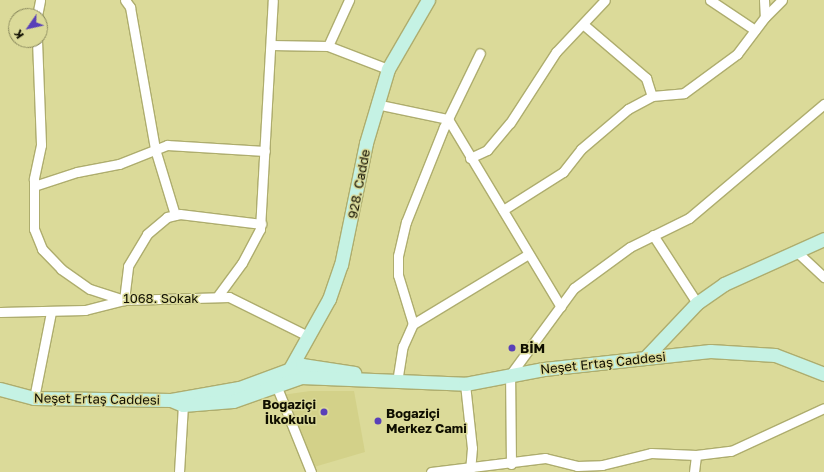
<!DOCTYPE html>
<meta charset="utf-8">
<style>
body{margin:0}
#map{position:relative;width:824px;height:472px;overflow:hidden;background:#dbda99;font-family:"Golos Text",sans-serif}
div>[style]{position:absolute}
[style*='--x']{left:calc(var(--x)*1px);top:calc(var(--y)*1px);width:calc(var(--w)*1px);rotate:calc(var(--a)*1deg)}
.built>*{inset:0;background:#d3d189}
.roads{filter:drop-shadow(1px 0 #aead6e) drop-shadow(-1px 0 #aead6e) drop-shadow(0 1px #aead6e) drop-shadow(0 -1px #aead6e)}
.street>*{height:9px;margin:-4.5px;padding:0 4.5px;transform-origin:4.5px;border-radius:4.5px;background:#fff}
.secondary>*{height:13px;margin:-6.5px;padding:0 6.5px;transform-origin:6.5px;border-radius:6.5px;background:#c5f2e4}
.dots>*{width:11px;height:11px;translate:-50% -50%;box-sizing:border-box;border:2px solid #dbda99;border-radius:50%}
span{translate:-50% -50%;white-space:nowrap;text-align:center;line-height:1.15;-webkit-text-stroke:3px #dbda99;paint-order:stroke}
.street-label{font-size:13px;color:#0f0e00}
.poi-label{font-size:13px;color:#0f0e00;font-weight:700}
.left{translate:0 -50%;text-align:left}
.right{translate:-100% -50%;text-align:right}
.north{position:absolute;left:8px;top:8px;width:40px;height:40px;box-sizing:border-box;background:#dbda99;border:1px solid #89885c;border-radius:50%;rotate:236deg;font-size:11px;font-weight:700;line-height:16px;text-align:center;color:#0f0e00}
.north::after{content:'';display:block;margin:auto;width:14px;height:18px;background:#5940b8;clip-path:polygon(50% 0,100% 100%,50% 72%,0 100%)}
</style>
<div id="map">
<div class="built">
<i style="clip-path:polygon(310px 391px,354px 391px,365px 452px,314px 467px,282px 395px)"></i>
</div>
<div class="roads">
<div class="street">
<i style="--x:125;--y:0;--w:9;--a:54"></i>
<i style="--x:130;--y:7;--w:144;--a:80"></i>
<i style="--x:155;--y:149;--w:69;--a:73.1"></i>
<i style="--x:710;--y:0;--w:54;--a:33.7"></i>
<i style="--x:764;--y:0;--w:17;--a:87"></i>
<i style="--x:37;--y:16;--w:16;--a:-79"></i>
<i style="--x:584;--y:25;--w:82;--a:40.5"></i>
<i style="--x:646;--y:78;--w:19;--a:72"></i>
<i style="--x:37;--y:40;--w:105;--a:87.8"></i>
<i style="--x:41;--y:145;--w:35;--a:102"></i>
<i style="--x:34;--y:179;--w:50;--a:90"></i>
<i style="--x:34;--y:229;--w:22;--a:68"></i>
<i style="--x:42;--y:249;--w:28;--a:46"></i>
<i style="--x:61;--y:269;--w:35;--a:35"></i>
<i style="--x:90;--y:289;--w:36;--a:18"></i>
<i style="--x:124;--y:300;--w:105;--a:-1.6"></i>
<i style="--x:229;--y:297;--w:88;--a:26.3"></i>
<i style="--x:271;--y:45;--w:57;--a:1"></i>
<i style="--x:328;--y:46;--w:64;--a:21"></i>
<i style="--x:328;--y:46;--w:51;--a:-65.5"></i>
<i style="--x:376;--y:104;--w:74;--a:11.8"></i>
<i style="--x:448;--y:119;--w:219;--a:59"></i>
<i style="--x:470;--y:158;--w:19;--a:-25"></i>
<i style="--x:487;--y:150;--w:35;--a:-50"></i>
<i style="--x:510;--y:123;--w:85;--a:-57.1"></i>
<i style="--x:556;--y:52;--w:71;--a:-46.7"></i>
<i style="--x:34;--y:186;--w:45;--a:-18"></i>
<i style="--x:77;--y:172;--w:43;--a:-10.8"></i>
<i style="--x:119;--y:164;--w:52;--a:-21.6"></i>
<i style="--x:167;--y:145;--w:98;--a:3.5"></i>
<i style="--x:503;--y:210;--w:71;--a:-32.3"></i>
<i style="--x:563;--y:172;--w:29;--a:-52"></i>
<i style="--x:581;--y:149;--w:62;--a:-40.4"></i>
<i style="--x:628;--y:109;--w:27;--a:-28"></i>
<i style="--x:652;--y:96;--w:32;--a:-5"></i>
<i style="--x:684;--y:93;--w:66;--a:-36.3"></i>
<i style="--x:737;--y:54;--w:46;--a:-52.9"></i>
<i style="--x:765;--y:17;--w:24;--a:-45"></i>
<i style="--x:653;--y:235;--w:81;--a:57.1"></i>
<i style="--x:797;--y:252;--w:37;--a:43"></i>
<i style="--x:217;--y:297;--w:42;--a:-53.7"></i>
<i style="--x:242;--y:263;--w:38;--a:-62"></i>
<i style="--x:260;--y:229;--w:229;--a:-86.8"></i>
<i style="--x:0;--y:312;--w:85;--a:-1.3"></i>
<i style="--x:85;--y:310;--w:40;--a:-14.4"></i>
<i style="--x:124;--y:300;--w:34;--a:-83"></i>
<i style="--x:128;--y:266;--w:37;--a:-59"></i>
<i style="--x:147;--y:234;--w:26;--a:-40"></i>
<i style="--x:167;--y:217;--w:13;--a:-13"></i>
<i style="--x:180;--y:214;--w:82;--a:7"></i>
<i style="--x:413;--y:324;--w:51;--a:-107"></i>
<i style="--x:398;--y:275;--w:19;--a:-90"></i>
<i style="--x:398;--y:256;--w:35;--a:-77"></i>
<i style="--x:406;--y:222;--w:102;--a:-68.2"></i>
<i style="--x:444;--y:127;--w:82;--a:-64.1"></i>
<i style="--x:397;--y:382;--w:36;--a:-81"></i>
<i style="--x:403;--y:346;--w:24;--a:-66"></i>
<i style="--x:413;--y:324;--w:133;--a:-31.2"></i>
<i style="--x:465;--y:384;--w:64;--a:83.8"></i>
<i style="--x:472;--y:448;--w:21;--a:95"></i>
<i style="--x:276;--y:385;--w:94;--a:68.1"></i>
<i style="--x:34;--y:398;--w:88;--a:-78.8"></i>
<i style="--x:511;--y:464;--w:89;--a:-90.6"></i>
<i style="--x:510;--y:375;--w:108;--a:-53.7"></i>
<i style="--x:574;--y:288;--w:69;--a:-36.2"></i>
<i style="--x:630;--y:247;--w:66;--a:-26.2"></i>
<i style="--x:689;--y:218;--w:177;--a:-40.2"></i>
<i style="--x:179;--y:472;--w:67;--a:-86.6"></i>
<i style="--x:431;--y:472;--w:115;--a:-7"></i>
<i style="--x:545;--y:458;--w:33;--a:14"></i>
<i style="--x:577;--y:466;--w:25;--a:-2"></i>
<i style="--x:602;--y:465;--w:50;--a:-13.8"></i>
<i style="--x:651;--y:453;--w:45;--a:2.5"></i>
<i style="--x:696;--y:455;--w:35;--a:-7"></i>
<i style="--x:731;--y:451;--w:102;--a:-24.8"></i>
<i style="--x:694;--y:472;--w:17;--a:-83"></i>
</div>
<div class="secondary">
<i style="--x:645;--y:358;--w:76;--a:-46.6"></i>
<i style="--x:697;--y:303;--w:33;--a:-35"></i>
<i style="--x:724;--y:284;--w:110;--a:-24.2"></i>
<i style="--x:282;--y:383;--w:96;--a:-60.8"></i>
<i style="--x:329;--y:299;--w:36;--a:-71"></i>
<i style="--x:341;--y:265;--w:125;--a:-78.4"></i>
<i style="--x:366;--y:143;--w:77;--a:-73.4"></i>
<i style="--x:388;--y:69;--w:80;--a:-59.9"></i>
<i style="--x:0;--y:389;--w:35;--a:15"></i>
<i style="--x:34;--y:398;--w:137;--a:0.8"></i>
<i style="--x:171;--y:400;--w:69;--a:-10"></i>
<i style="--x:239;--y:388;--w:67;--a:-20.1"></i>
<i style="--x:302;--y:365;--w:53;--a:8.7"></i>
<i style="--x:171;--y:400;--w:13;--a:23"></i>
<i style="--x:183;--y:405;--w:50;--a:-4.6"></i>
<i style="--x:233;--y:401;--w:72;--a:-19.4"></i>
<i style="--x:301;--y:377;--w:164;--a:2.4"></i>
<i style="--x:465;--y:384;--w:80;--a:-10.8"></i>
<i style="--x:544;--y:369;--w:167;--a:-6.2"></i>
<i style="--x:710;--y:351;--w:65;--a:3.5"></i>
<i style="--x:775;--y:355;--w:53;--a:21.2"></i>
</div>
</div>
<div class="dots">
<i style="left:512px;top:348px;background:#5940b8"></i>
<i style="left:324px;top:412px;background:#5940b8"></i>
<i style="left:378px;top:421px;background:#5940b8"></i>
</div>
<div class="street-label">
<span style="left:359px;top:184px;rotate:-79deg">928. Cadde</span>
<span style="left:161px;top:298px">1068. Sokak</span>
<span style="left:603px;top:363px;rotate:-6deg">Neşet Ertaş Caddesi</span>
<span style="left:97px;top:399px;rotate:1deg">Neşet Ertaş Caddesi</span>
</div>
<div class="poi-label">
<span class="left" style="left:520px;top:348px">BİM</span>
<span class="right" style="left:316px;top:412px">Boğaziçi<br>İlkokulu</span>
<span class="left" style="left:386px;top:421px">Boğaziçi<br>Merkez Cami</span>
</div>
<div class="north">K</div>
</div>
